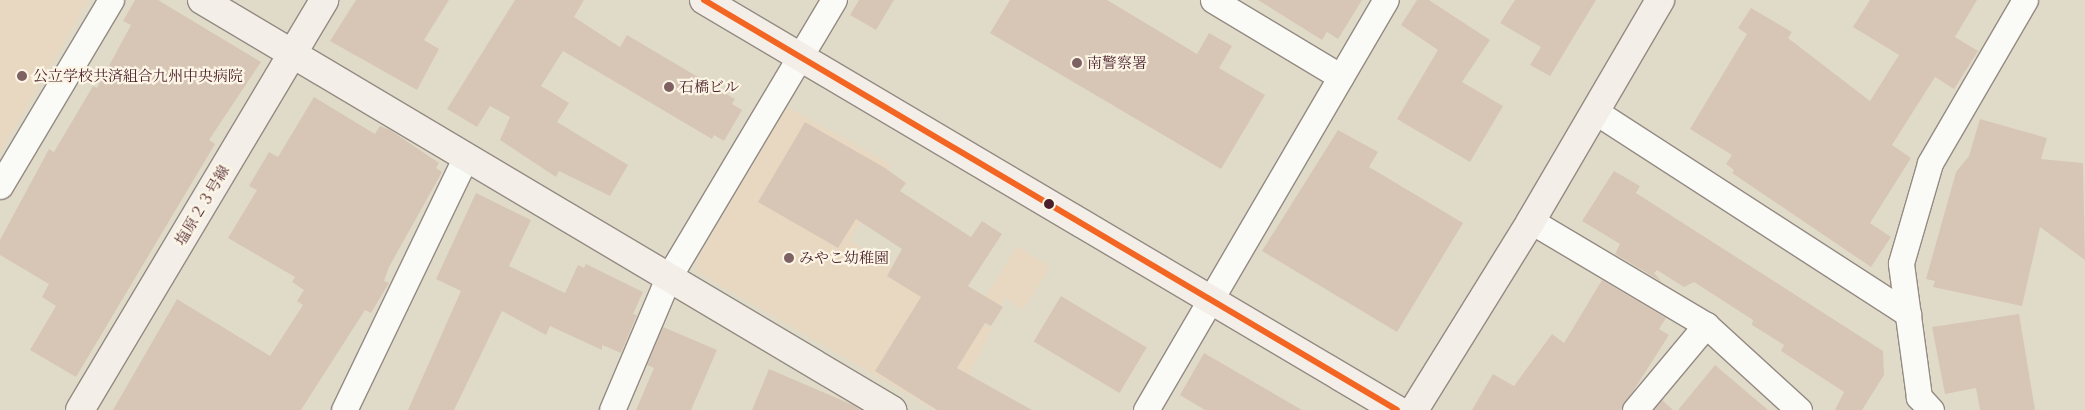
<!DOCTYPE html>
<meta charset="utf-8">
<style>
body{margin:0}
#map{position:relative;width:2085px;height:410px;overflow:hidden;background:#e0dbc8;font-family:"Gentium Book Plus","Noto Serif JP",serif}
div>[style]{position:absolute}
[style*='--x']{left:calc(var(--x)*1px);top:calc(var(--y)*1px);width:calc(var(--w)*1px);rotate:calc(var(--a)*1deg)}
.built>*{inset:0;background:#e9d8c1}
.building>*{inset:0;background:#d7c6b6;transform-origin:0 0}
.roads{filter:drop-shadow(1px 0 #948a83) drop-shadow(-1px 0 #948a83) drop-shadow(0 1px #948a83) drop-shadow(0 -1px #948a83)}
.street>*{height:25px;margin:-12.5px;padding:0 12.5px;transform-origin:12.5px;border-radius:12.5px;background:#fafaf7}
.secondary>*{height:28px;margin:-14px;padding:0 14px;transform-origin:14px;border-radius:14px;background:#f3efe8}
.bus-1>*{height:6px;margin:-3px;padding:0 3px;transform-origin:3px;border-radius:3px;background:#f26522}
.dots>*{width:14px;height:14px;translate:-50% -50%;box-sizing:border-box;border:2px solid #fcf5e5;border-radius:50%}
span{translate:-50% -50%;white-space:nowrap;text-align:center;line-height:1.15;-webkit-text-stroke:4.5px #fcf5e5;paint-order:stroke}
.poi-label{font-size:15px;color:#4a1f2b}
.left{translate:0 -50%;text-align:left}
.street-label{font-size:15px;color:#4a1f2b}
</style>
<div id="map">
<div class="built">
<i style="clip-path:polygon(0 0,89px 0,0 153px)"></i>
<i style="clip-path:polygon(787px 107px,892px 165px,850px 240px,992px 329px,951px 410px,935px 410px,697px 272px,697px 260px)"></i>
<i style="clip-path:polygon(1017px 246px,1050px 267px,1023px 310px,1005px 298px,999px 307px,985px 298px)"></i>
</div>
<div class="building">
<i style="clip-path:polygon(135px 0,158px 0,261px 62px,209px 140px,215px 144px,76px 377px,30px 350px,56px 306px,42px 297px,49px 284px,0 255px,0 240px,49px 149px,54px 152px,93px 86px,97px 88px,131px 25px,123px 21px)"></i>
<i style="clip-path:polygon(356px 0,449px 0,424px 40px,439px 49px,417px 90px,330px 41px)"></i>
<i style="clip-path:polygon(515px 0,584px 0,574px 17px,620px 47px,627px 35px,735px 99px,732px 104px,742px 110px,724px 141px,714px 135px,712px 139px,563px 51px,541px 86px,569px 103px,557px 122px,628px 165px,610px 196px,559px 171px,556px 177px,500px 140px,510px 117px,490px 106px,477px 127px,447px 109px)"></i>
<i style="clip-path:polygon(859px 0,894px 0,876px 30px,850px 15px)"></i>
<i style="clip-path:polygon(1010px 0,1107px 0,1197px 54px,1209px 33px,1232px 46px,1219px 68px,1265px 95px,1221px 169px,990px 33px)"></i>
<i style="clip-path:polygon(1258px 0,1362px 0,1338px 39px,1327px 32px,1322px 40px)"></i>
<i style="clip-path:polygon(1417px 0,1429px 0,1490px 40px,1462px 82px,1503px 106px,1470px 162px,1397px 119px,1438px 50px,1401px 25px)"></i>
<i style="clip-path:polygon(1515px 0,1596px 0,1550px 76px,1530px 65px,1541px 47px,1500px 23px)"></i>
<i style="clip-path:polygon(1870px 0,1977px 0,1955px 37px,1978px 51px,1954px 89px,1935px 77px,1892px 145px,1911px 158px,1870px 223px,1891px 237px,1871px 267px,1732px 173px,1734px 170px,1726px 164px,1732px 155px,1690px 129px,1747px 34px,1738px 28px,1751px 8px,1792px 32px,1788px 38px,1870px 101px,1899px 55px,1853px 27px)"></i>
<i style="clip-path:polygon(314px 97px,375px 134px,380px 126px,390px 130px,439px 163px,436px 168px,442px 172px,389px 267px,384px 281px,389px 283px,371px 313px,365px 310px,301px 410px,113px 410px,177px 299px,270px 356px,303px 305px,297px 301px,304px 290px,292px 282px,295px 277px,228px 238px,257px 190px,249px 186px,269px 152px,278px 157px)"></i>
<i style="clip-path:polygon(1980px 119px,2047px 138px,2041px 159px,2083px 163px,2085px 260px,2040px 227px,2022px 306px,1933px 287px,1935px 281px,1926px 279px,1956px 172px,1969px 156px)"></i>
<i style="clip-path:polygon(805px 122px,885px 168px,906px 183px,900px 191px,971px 237px,982px 221px,1002px 234px,968px 286px,1003px 307px,991px 326px,985px 323px,957px 368px,1032px 410px,937px 410px,875px 371px,921px 297px,887px 276px,902px 249px,856px 219px,838px 248px,758px 202px)"></i>
<i style="clip-path:polygon(1338px 130px,1378px 152px,1369px 167px,1463px 223px,1397px 332px,1262px 251px)"></i>
<i style="clip-path:polygon(1614px 171px,1640px 186px,1636px 193px,1883px 351px,1884px 375px,1862px 410px,1835px 410px,1844px 392px,1781px 351px,1784px 345px,1752px 325px,1753px 320px,1694px 282px,1684px 287px,1657px 270px,1654px 273px,1662px 282px,1615px 254px,1620px 244px,1582px 221px)"></i>
<i style="clip-path:polygon(476px 193px,531px 220px,509px 266px,565px 293px,578px 265px,584px 268px,586px 264px,643px 292px,633px 314px,637px 315px,621px 353px,602px 345px,602px 350px,550px 326px,546px 335px,502px 311px,454px 410px,408px 410px,461px 291px,436px 279px)"></i>
<i style="clip-path:polygon(1602px 280px,1666px 318px,1659px 329px,1669px 335px,1621px 410px,1472px 410px,1493px 374px,1514px 386px,1552px 334px,1564px 343px)"></i>
<i style="left:1061px;top:296px;width:100px;height:53px;rotate:31deg"></i>
<i style="clip-path:polygon(2019px 314px,2035px 410px,1980px 410px,1976px 388px,1945px 394px,1932px 327px)"></i>
<i style="clip-path:polygon(663px 327px,717px 350px,691px 410px,636px 410px,654px 368px,647px 365px)"></i>
<i style="clip-path:polygon(1204px 353px,1302px 410px,1205px 410px,1180px 395px)"></i>
<i style="clip-path:polygon(1715px 365px,1768px 410px,1678px 410px)"></i>
<i style="clip-path:polygon(769px 369px,853px 405px,861px 410px,752px 410px)"></i>
<i style="clip-path:polygon(1662px 400px,1673px 410px,1654px 410px)"></i>
</div>
<div class="roads">
<div class="street">
<i style="--x:1213;--y:0;--w:149;--a:31"></i>
<i style="--x:1596;--y:112;--w:372;--a:32.9"></i>
<i style="--x:0;--y:186;--w:217;--a:-59.2"></i>
<i style="--x:1531;--y:221;--w:204;--a:30.7"></i>
<i style="--x:1706;--y:325;--w:126;--a:42.4"></i>
<i style="--x:344;--y:410;--w:281;--a:-64.3"></i>
<i style="--x:612;--y:410;--w:143;--a:-67"></i>
<i style="--x:668;--y:278;--w:324;--a:-59.2"></i>
<i style="--x:1146;--y:410;--w:475;--a:-59.7"></i>
<i style="--x:1635;--y:410;--w:111;--a:-50.1"></i>
<i style="--x:1931;--y:410;--w:18;--a:-133"></i>
<i style="--x:1919;--y:397;--w:135;--a:-97.7"></i>
<i style="--x:1901;--y:263;--w:104;--a:-73.8"></i>
<i style="--x:1930;--y:163;--w:189;--a:-59.8"></i>
</div>
<div class="secondary">
<i style="--x:202;--y:0;--w:803;--a:30.72"></i>
<i style="--x:704;--y:0;--w:805;--a:30.61"></i>
<i style="--x:80;--y:410;--w:477;--a:-59.2"></i>
<i style="--x:1414;--y:410;--w:222;--a:-58.2"></i>
<i style="--x:1531;--y:221;--w:256;--a:-59.7"></i>
</div>
</div>
<div class="bus-1">
<i style="--x:704;--y:0;--w:805;--a:30.61"></i>
</div>
<div class="dots">
<i style="left:1077px;top:63px;background:#7e6162"></i>
<i style="left:22px;top:76px;background:#7e6162"></i>
<i style="left:669px;top:87px;background:#7e6162"></i>
<i style="left:1049px;top:204px;background:#4a1f2b"></i>
<i style="left:789px;top:258px;background:#7e6162"></i>
</div>
<div class="poi-label">
<span class="left" style="left:1087px;top:63px">南警察署</span>
<span class="left" style="left:33px;top:76px">公立学校共済組合九州中央病院</span>
<span class="left" style="left:679px;top:87px">石橋ビル</span>
<span class="left" style="left:799px;top:258px">みやこ幼稚園</span>
</div>
<div class="street-label">
<span style="left:202px;top:205px;rotate:-59deg">塩原２３号線</span>
</div>
</div>
